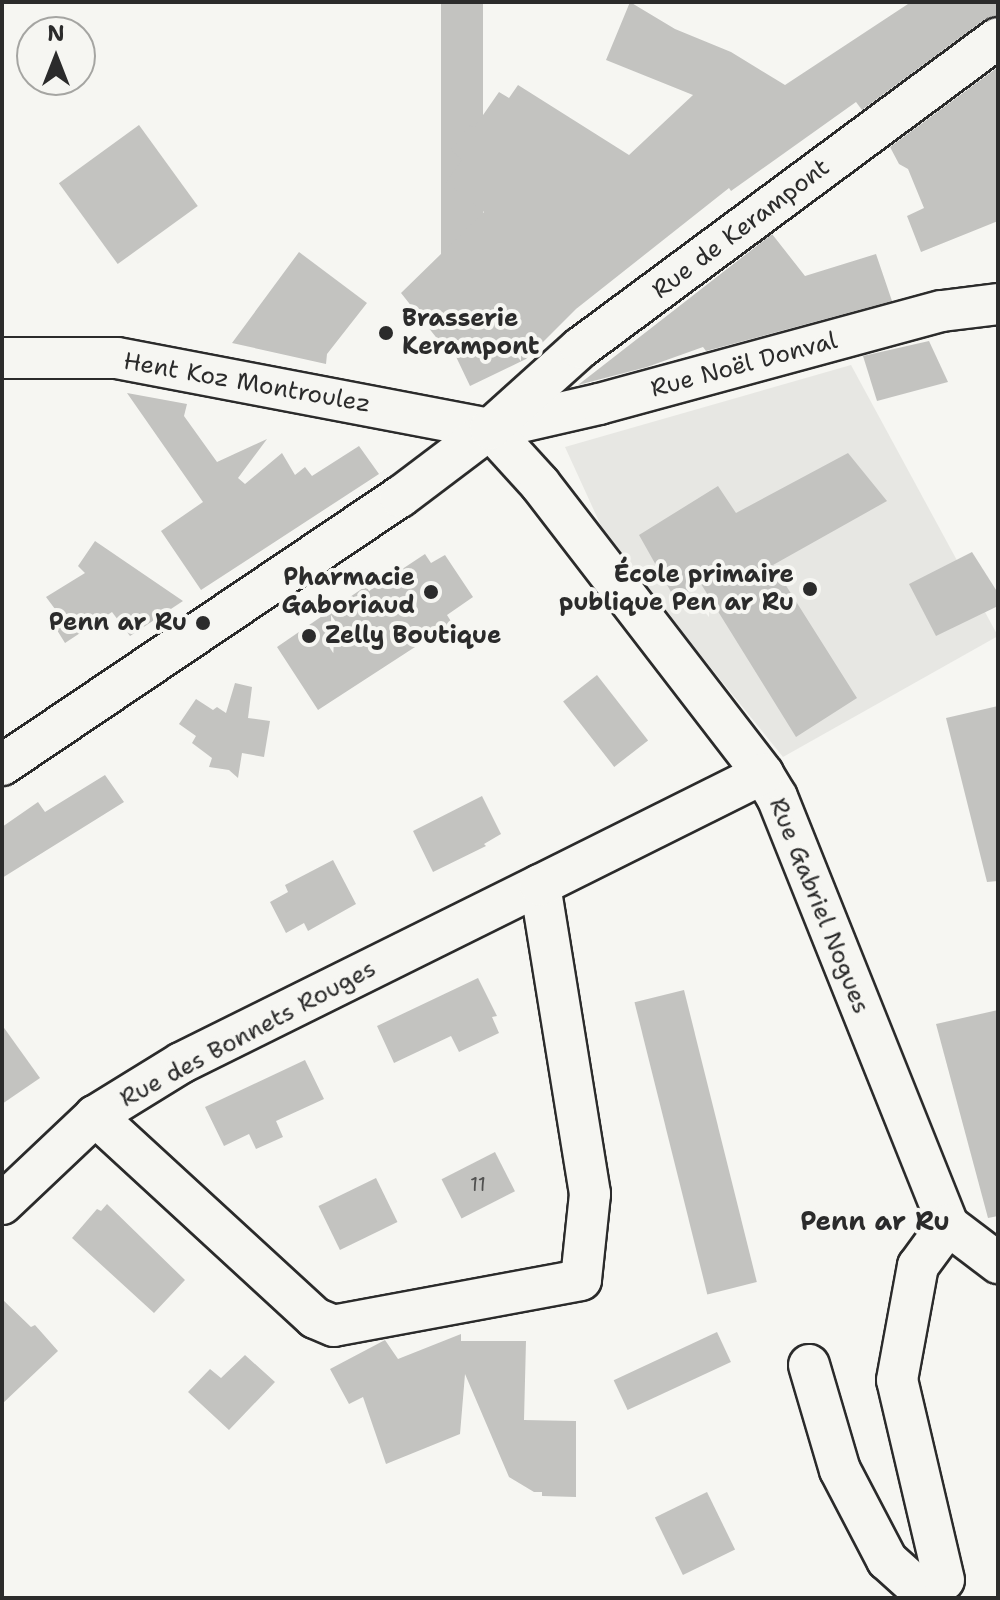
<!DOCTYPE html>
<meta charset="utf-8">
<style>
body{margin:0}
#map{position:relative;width:1000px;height:1600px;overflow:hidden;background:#f6f6f2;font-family:"Shantell Sans",sans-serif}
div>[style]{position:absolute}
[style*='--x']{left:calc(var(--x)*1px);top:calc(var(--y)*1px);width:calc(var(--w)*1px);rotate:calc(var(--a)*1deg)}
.built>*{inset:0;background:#e7e7e3}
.building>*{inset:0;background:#c3c3c0;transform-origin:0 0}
.roads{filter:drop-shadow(2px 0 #2b2b2b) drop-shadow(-2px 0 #2b2b2b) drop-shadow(0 2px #2b2b2b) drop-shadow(0 -2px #2b2b2b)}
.minor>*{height:40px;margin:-20px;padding:0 20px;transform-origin:20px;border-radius:20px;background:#f6f6f2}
.dots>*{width:22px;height:22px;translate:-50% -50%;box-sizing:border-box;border:4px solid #f6f6f2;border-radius:50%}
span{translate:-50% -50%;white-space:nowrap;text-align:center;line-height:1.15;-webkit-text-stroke:8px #f6f6f2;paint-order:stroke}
.number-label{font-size:20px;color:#515150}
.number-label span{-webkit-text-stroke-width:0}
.street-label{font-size:24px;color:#2b2b2b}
.poi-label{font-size:24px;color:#2b2b2b;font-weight:700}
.left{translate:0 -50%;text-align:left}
.right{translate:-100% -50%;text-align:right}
.neighbourhood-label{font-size:26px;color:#2b2b2b;font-weight:700}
.frame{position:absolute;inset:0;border:4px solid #2b2b2b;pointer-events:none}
.north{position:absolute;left:16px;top:16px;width:80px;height:80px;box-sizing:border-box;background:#f6f6f2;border:2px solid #a5a5a2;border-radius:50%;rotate:0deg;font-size:22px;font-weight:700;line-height:32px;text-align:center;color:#2b2b2b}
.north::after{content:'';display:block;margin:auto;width:28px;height:36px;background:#2b2b2b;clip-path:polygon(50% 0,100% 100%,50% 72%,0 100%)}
</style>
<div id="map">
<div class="built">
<i style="clip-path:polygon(851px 365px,998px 636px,783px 757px,608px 541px,565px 447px)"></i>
</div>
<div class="building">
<i style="left:441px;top:2px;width:42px;height:289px"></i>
<i style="clip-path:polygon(630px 2px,675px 29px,731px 52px,785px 85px,911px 2px,998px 2px,998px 15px,984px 20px,862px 110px,856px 102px,731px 191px,729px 188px,576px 309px,526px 359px,470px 386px,449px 342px,443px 346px,401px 293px,484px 212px,446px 182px,462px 160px,451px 150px,470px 125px,474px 128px,499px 92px,509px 98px,518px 85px,629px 155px,693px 95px,606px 60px)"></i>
<i style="clip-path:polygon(998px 67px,998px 221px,921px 252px,907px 216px,924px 208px,908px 169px,899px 164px,890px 147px)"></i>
<i style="left:139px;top:125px;width:100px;height:99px;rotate:54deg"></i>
<i style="clip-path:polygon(772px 234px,805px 276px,876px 254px,892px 301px,706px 351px,703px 347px,647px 367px,578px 385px)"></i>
<i style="clip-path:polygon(299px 252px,367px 303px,327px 354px,326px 364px,232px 343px)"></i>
<i style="clip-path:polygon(929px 341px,948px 382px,877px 401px,863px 356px)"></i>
<i style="clip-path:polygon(127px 393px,187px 404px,184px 416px,217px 462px,267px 439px,238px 478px,245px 484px,282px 453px,295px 475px,305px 467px,312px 476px,359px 446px,379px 474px,201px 590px,161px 531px,203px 502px)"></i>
<i style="clip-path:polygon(848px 453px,887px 501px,773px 565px,857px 698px,796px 737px,701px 584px,675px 599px,639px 535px,718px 486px,736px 513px)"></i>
<i style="clip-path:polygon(95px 541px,183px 601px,130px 636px,112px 612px,65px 643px,47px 614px,55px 609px,46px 597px,85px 573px,78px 566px)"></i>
<i style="clip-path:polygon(972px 552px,998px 593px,998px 606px,936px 636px,909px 584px)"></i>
<i style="clip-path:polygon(425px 554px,431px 563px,445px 555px,473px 597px,447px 615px,452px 623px,318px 710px,277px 647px,366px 586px,369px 591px)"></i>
<i style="left:597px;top:675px;width:83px;height:43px;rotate:52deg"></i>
<i style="clip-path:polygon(235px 683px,252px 687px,248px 718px,270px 721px,264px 757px,242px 753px,238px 778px,229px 770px,209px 767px,212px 758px,192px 743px,196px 736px,179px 724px,196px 699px,213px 710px,217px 707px,226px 713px)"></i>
<i style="clip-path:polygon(998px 706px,998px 881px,987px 882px,946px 718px)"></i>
<i style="clip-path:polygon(105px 775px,124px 802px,2px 878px,2px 827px,38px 802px,45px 812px)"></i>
<i style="clip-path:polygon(482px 796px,501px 834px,484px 844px,486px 846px,433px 872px,413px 831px)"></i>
<i style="clip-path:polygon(333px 860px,356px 904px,308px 931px,304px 923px,286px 933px,270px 902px,288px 892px,285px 885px)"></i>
<i style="clip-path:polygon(478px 978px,497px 1016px,492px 1017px,499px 1033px,459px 1052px,451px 1036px,394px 1063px,377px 1026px)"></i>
<i style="left:684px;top:990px;width:301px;height:51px;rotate:76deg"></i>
<i style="clip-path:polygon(998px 1010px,998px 1216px,988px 1218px,936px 1024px)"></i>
<i style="clip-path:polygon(2px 1025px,40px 1078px,2px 1104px)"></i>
<i style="clip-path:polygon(305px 1060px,324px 1099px,276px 1121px,283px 1137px,256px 1149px,249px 1134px,224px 1146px,205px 1107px)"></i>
<i style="left:495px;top:1152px;width:44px;height:60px;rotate:63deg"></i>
<i style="left:376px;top:1178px;width:49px;height:64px;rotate:64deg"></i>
<i style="clip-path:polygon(107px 1204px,185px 1280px,154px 1313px,72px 1238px,97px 1209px,101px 1211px)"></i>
<i style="clip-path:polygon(2px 1299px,31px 1327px,35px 1325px,58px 1351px,2px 1404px)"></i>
<i style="left:717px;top:1332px;width:33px;height:114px;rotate:65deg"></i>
<i style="clip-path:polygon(461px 1334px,461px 1341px,526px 1341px,524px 1420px,576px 1421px,576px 1497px,542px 1496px,542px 1492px,534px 1492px,509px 1477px,465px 1374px,460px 1434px,386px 1464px,363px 1397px,349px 1404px,330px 1369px,385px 1340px,398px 1359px)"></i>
<i style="clip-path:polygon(245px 1355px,275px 1382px,229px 1430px,188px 1392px,210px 1369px,221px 1378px)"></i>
<i style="left:707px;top:1492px;width:64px;height:58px;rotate:64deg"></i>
</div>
<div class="roads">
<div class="minor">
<i style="--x:2;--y:358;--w:115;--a:0"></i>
<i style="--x:117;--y:358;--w:380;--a:10.8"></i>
<i style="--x:490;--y:429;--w:112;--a:-12.9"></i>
<i style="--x:599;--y:404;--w:355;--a:-15.2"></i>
<i style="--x:942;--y:311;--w:56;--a:-7.1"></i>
<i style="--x:490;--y:429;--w:74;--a:47.7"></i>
<i style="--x:540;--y:484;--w:366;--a:52.4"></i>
<i style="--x:763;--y:774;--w:27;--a:59"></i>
<i style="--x:777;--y:797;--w:461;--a:68.2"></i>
<i style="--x:948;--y:1225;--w:63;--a:37.2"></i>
<i style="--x:2;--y:765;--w:480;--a:-34"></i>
<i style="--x:400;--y:497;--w:113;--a:-37.1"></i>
<i style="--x:490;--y:429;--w:121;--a:-42"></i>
<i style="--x:580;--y:348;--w:520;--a:-36.56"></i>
<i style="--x:540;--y:885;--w:313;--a:80.8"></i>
<i style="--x:590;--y:1194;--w:86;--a:96"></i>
<i style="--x:581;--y:1280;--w:251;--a:169.5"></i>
<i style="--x:334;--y:1326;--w:21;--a:-157"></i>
<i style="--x:315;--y:1318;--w:299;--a:-137.4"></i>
<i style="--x:95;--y:1116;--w:101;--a:-31.6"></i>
<i style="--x:181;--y:1063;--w:401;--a:-26.4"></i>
<i style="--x:540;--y:885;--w:249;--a:-26.5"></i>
<i style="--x:2;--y:1204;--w:128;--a:-43.4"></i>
<i style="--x:809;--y:1365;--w:109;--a:73.6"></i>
<i style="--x:840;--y:1470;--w:102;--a:62.4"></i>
<i style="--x:887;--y:1560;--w:38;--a:42"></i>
<i style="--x:915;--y:1585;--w:29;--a:-10"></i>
<i style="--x:944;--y:1580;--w:205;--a:-103.2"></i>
<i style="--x:897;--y:1380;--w:116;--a:-79.6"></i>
<i style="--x:918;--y:1266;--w:51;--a:-53.8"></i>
</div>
</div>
<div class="dots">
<i style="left:386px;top:333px;background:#2b2b2b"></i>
<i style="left:810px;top:589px;background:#2b2b2b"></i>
<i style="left:431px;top:592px;background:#2b2b2b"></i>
<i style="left:203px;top:623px;background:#2b2b2b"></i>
<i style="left:309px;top:636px;background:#2b2b2b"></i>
</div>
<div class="number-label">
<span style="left:478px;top:1184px">11</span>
</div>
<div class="street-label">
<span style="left:741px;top:229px;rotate:-37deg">Rue de Kerampont</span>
<span style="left:744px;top:365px;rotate:-15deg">Rue Noël Donval</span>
<span style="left:247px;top:383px;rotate:10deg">Hent Koz Montroulez</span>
<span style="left:819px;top:906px;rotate:68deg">Rue Gabriel Nogues</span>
<span style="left:248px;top:1034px;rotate:-28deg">Rue des Bonnets Rouges</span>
</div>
<div class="poi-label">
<span class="left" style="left:402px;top:333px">Brasserie<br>Kerampont</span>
<span class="right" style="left:794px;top:589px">École primaire<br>publique Pen ar Ru</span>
<span class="right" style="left:415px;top:592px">Pharmacie<br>Gaboriaud</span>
<span class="right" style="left:187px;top:623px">Penn ar Ru</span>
<span class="left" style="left:325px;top:636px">Zelly Boutique</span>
</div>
<div class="neighbourhood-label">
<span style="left:875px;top:1221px">Penn ar Ru</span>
</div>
<div class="frame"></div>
<div class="north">N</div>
</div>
